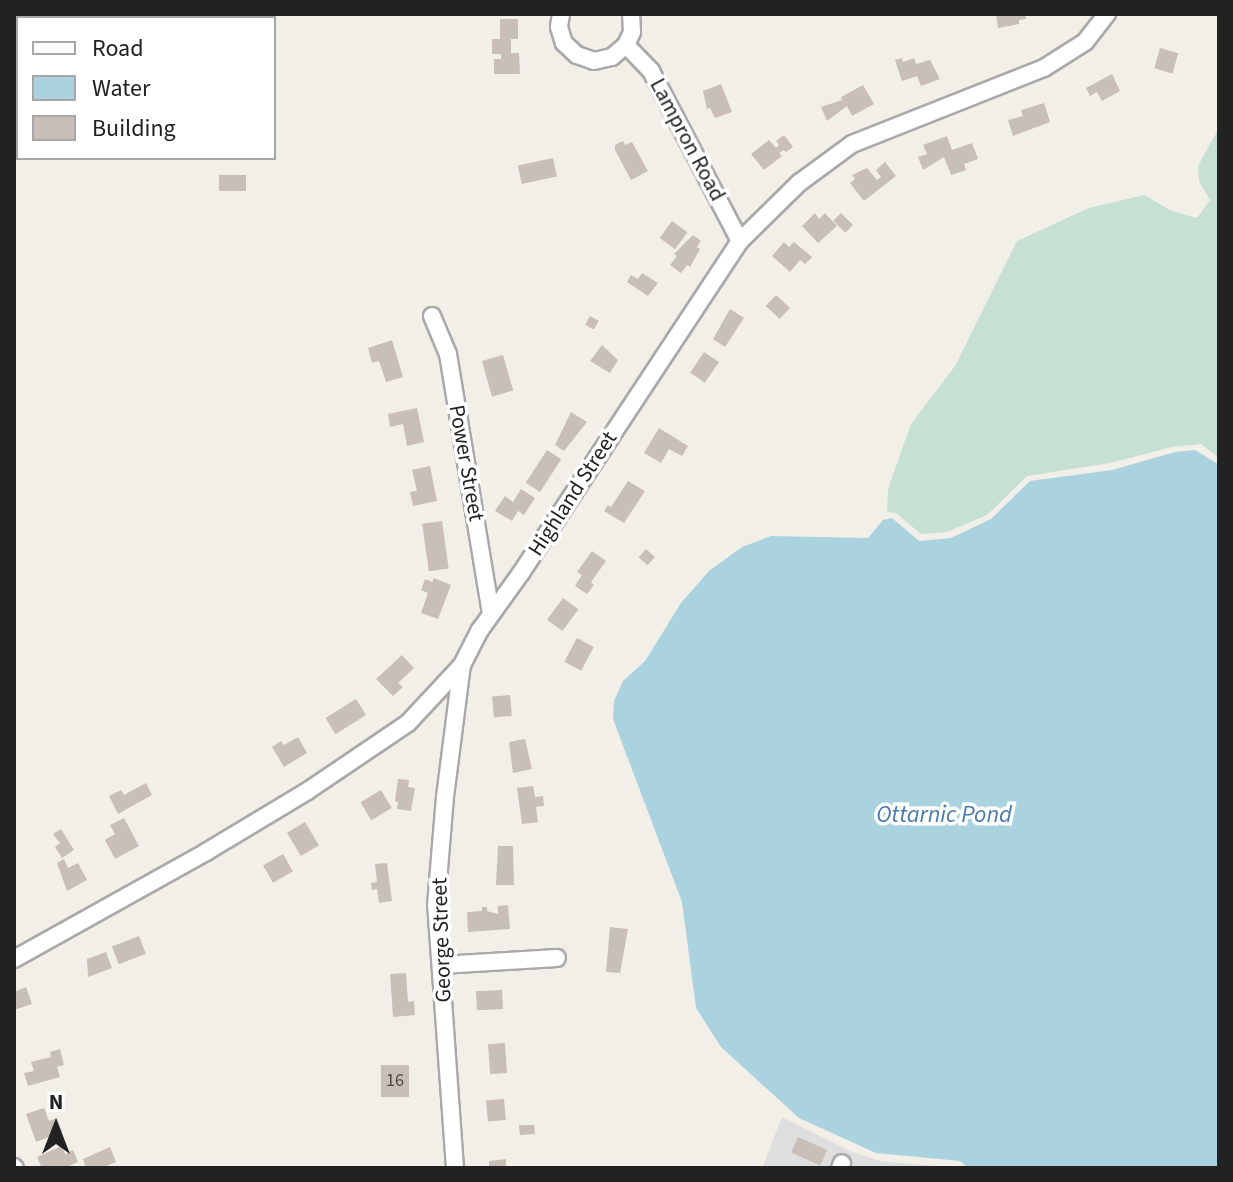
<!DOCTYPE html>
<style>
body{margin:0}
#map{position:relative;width:1233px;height:1182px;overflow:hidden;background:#f2efe9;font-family:"Source Sans 3",sans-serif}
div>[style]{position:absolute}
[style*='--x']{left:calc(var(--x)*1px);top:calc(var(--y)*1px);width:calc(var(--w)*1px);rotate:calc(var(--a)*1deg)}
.residential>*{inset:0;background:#e0dfdf}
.wetland>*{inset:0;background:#c6e0d4}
.water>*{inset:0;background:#aad3df}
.building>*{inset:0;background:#c7bfb8;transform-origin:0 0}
.roads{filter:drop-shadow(2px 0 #a9a9a9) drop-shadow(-2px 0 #a9a9a9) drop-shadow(0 2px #a9a9a9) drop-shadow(0 -2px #a9a9a9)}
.minor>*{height:16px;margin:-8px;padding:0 8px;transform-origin:8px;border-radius:8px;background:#fff}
span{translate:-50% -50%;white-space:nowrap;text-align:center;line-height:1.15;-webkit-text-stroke:7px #fff;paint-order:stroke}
.number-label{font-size:18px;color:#4b4948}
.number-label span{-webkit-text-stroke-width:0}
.street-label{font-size:22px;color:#222}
.water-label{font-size:24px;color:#4a7aab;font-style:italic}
.frame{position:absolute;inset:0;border:16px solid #222;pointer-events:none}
.legend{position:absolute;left:16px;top:16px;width:260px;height:144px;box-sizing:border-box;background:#fff;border:2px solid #a7a7a7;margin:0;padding:10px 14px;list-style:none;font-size:24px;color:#222}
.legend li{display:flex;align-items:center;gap:16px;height:40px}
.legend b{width:40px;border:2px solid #a7a7a7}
.north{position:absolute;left:16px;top:1086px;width:80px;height:80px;-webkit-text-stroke:6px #fff;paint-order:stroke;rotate:0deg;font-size:22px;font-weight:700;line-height:32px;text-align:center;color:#222}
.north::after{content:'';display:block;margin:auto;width:28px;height:36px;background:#222;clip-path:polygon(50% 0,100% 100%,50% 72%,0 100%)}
</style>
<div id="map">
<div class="residential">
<i style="clip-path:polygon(782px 1117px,852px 1152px,880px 1161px,957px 1168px,762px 1168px)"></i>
</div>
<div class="wetland">
<i style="clip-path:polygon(1219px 128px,1219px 458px,1201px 444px,1172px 447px,1110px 463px,1027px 476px,987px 515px,947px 532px,921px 534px,896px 513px,887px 512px,888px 489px,911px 424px,955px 366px,1017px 241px,1089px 208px,1144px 195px,1172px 211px,1197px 218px,1210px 200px,1199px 181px,1198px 166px)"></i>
</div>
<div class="water">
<i style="clip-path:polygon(1195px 450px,1218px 464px,1219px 470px,1219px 1168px,968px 1168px,960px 1161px,876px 1153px,799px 1118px,721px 1047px,696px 1008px,682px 902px,613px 719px,614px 701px,623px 681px,645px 661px,681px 603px,709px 571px,742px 547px,771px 536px,868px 538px,883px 520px,892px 518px,919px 541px,951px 538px,991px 519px,1030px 481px,1112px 470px,1175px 452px)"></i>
</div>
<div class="building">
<i style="clip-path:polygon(996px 14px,1025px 14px,1026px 19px,1019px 20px,1019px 24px,998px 28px)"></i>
<i style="clip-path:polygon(500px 19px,518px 19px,518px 39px,511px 39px,511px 53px,519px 53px,520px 74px,494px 74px,494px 59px,501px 59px,501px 54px,492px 54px,492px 39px,500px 39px)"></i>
<i style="left:1160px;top:48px;width:19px;height:21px;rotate:16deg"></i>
<i style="clip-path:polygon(902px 58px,903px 62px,914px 58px,916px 64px,930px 60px,940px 79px,921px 86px,917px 76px,902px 81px,895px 60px)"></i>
<i style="clip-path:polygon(1112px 74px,1120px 91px,1102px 101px,1097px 92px,1090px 96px,1086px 88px)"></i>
<i style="clip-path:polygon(721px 84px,732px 112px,715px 118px,710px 108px,707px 109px,703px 91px)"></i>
<i style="clip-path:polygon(863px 85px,874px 104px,852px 116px,847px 106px,827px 121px,821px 107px,842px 100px,841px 97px)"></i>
<i style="clip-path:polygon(1044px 103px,1050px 122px,1013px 136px,1008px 120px,1023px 116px,1021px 110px)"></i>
<i style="clip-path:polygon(784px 135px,793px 147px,786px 152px,784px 150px,779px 153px,782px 156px,764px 170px,751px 154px,769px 140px,776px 148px,779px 145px,776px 141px)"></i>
<i style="clip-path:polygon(947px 136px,952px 150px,972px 143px,978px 159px,964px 164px,966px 170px,951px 175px,944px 157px,923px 170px,918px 157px,927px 154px,923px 145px)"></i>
<i style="clip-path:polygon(623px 141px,625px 145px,632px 142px,648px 171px,631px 180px,615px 150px,615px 145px)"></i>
<i style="left:553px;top:158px;width:19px;height:36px;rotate:78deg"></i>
<i style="clip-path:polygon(885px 162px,896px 176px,864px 201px,850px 183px,855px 179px,852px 175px,867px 168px,877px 180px,881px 177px,876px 170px)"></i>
<i style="left:219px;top:175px;width:27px;height:16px"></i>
<i style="clip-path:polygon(815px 213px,819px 219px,825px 213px,837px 226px,818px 243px,802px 226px)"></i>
<i style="left:841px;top:213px;width:17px;height:11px;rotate:45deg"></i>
<i style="left:672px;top:221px;width:19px;height:21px;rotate:36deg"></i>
<i style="clip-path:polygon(693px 235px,701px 241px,697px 247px,700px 249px,690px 267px,687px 265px,681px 273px,670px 265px,677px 256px,674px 254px)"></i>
<i style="clip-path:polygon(784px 242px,789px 247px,794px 242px,812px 257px,805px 264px,800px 260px,790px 272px,772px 256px)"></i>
<i style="clip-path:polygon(642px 273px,658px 283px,648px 296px,627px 282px,631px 275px,638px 279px)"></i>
<i style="left:776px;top:295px;width:19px;height:15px;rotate:43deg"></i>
<i style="clip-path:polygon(730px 309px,744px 318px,725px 347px,713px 339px)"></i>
<i style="left:590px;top:316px;width:10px;height:10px;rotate:29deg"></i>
<i style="clip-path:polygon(392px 340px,403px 377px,386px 382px,379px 361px,372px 363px,368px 348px)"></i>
<i style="clip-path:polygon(602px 345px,618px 360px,610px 373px,590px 361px)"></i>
<i style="left:704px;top:352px;width:18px;height:25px;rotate:34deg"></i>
<i style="left:503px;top:355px;width:37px;height:22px;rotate:74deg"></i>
<i style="clip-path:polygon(417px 408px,424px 442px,407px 446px,403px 424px,390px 427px,388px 414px)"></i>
<i style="clip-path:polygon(571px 412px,587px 422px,564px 451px,555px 445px)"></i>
<i style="clip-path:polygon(659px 428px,688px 446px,682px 456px,669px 449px,661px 463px,644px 453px)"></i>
<i style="left:547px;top:450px;width:17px;height:39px;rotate:33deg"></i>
<i style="clip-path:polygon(430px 466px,437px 501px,413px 506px,410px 492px,417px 491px,412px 470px)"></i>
<i style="clip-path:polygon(628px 481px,645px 491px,624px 523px,604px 511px,608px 505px,611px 507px)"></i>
<i style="clip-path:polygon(521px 489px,535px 498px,524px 515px,518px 511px,512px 521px,495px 511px,505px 496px,513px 502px)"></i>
<i style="left:442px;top:521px;width:48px;height:20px;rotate:82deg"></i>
<i style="left:646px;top:549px;width:12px;height:11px;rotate:42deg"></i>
<i style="clip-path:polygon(592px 551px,606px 561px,591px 582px,594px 585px,587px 594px,575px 586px,582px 575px,577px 572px)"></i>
<i style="clip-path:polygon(434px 578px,451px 585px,438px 619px,421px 613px,428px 593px,421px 590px,425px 579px,432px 582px)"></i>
<i style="left:563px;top:598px;width:19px;height:27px;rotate:36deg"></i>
<i style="left:577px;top:638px;width:19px;height:27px;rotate:28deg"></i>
<i style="clip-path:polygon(402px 655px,414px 668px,398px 683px,403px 687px,393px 696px,376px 679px)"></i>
<i style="left:510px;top:695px;width:21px;height:18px;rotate:85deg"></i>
<i style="left:356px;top:699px;width:19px;height:36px;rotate:58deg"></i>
<i style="clip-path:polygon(298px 737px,307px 753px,284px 767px,272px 747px,281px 741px,284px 745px)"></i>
<i style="clip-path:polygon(525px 739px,532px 769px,513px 773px,509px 742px)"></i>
<i style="clip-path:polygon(398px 779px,409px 780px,408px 787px,415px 788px,411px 811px,397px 809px,398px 802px,395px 801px)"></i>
<i style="clip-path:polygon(146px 783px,152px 795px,118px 814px,109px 796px,121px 790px,124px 795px)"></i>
<i style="clip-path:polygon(533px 786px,535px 797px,543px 796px,544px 806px,536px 807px,538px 822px,522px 824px,517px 788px)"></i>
<i style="left:381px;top:790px;width:21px;height:24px;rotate:59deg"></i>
<i style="clip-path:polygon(124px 818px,139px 846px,115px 859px,105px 840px,115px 834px,110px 825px)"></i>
<i style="left:305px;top:822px;width:27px;height:21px;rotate:59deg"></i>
<i style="clip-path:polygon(61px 829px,74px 850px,62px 858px,55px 847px,60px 843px,53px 834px)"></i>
<i style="clip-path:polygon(498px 846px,513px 846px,514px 885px,496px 885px)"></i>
<i style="left:283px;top:854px;width:20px;height:23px;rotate:60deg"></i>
<i style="clip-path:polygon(64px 859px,68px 868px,78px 863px,87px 880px,67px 891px,57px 863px)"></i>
<i style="clip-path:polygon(387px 863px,392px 901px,379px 903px,377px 889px,372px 890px,371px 883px,377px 882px,375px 864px)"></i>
<i style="clip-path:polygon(508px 905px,510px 929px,468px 932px,467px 912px,482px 911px,482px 907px,487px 907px,487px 911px,498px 914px,498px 906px)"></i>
<i style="clip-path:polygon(610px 927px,628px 929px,620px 973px,606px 972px)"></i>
<i style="left:139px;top:936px;width:19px;height:29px;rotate:69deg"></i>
<i style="clip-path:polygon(106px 952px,112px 968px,88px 977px,87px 959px)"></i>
<i style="clip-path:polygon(406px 973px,408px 1002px,414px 1001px,415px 1015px,393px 1017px,390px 974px)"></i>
<i style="clip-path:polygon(26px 987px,32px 1004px,14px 1010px,16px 991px)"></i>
<i style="left:502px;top:990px;width:19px;height:26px;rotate:87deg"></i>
<i style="left:505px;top:1043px;width:30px;height:17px;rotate:86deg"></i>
<i style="clip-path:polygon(60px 1049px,64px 1065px,57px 1067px,60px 1077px,28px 1086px,24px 1073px,34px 1071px,31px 1062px,51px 1057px,50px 1052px)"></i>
<i style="left:381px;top:1065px;width:28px;height:32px"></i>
<i style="left:504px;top:1099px;width:21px;height:18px;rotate:85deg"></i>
<i style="clip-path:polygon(44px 1108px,49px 1121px,57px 1118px,62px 1132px,36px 1142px,26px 1114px)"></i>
<i style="clip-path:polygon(519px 1125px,534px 1125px,535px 1134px,520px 1135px)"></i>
<i style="left:798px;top:1137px;width:32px;height:17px;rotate:24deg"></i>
<i style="clip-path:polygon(62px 1146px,65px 1154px,73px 1150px,78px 1162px,64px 1168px,42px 1168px,37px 1157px)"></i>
<i style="clip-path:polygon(110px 1147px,116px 1162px,102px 1168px,86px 1168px,83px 1159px)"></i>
<i style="clip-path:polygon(506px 1159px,506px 1168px,489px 1168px,489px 1161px)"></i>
</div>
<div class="roads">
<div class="minor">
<i style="--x:561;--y:14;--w:13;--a:99"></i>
<i style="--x:559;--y:27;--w:17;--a:73"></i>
<i style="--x:564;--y:43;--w:18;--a:43"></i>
<i style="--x:577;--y:55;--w:18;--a:19"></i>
<i style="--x:594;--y:61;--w:18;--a:-13"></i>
<i style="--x:612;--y:57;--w:18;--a:-41"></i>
<i style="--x:626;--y:45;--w:14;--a:-65"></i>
<i style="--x:632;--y:32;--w:18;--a:-93"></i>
<i style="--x:626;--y:45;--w:36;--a:46"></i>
<i style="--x:651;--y:71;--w:192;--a:62.4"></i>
<i style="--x:432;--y:316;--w:41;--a:67.2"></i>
<i style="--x:448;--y:354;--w:263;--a:80.6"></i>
<i style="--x:14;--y:959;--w:220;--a:-29.1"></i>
<i style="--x:206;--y:852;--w:117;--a:-31"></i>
<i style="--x:306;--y:792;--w:123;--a:-34.1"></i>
<i style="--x:408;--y:723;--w:79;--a:-47"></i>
<i style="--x:462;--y:665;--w:39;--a:-63"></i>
<i style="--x:480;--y:630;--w:70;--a:-54.3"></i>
<i style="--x:521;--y:573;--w:398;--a:-56.6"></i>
<i style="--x:740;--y:241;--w:83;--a:-44.5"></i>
<i style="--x:799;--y:183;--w:66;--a:-36.3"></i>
<i style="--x:852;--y:144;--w:206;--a:-21.6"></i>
<i style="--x:1044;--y:68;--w:49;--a:-32.4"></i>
<i style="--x:1085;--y:42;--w:36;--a:-52"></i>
<i style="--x:441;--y:965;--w:116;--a:-3.5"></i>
<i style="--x:14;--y:1167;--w:1;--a:45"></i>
<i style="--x:455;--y:1168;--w:263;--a:-94.1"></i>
<i style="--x:436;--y:906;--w:109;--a:-85.3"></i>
<i style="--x:445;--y:797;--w:133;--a:-82.7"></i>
<i style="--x:840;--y:1168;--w:5;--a:-68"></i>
</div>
</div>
<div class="number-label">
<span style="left:395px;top:1081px">16</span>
</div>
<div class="street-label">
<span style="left:687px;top:140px;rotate:62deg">Lampron Road</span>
<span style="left:466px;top:463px;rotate:80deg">Power Street</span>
<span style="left:573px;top:494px;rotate:-57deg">Highland Street</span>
<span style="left:442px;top:940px;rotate:-92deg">George Street</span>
</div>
<div class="water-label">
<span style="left:944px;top:815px">Ottarnic Pond</span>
</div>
<div class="frame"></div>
<ul class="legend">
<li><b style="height:10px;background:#fff"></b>Road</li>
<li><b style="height:22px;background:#aad3df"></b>Water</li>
<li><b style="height:22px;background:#c7bfb8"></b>Building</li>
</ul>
<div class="north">N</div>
</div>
